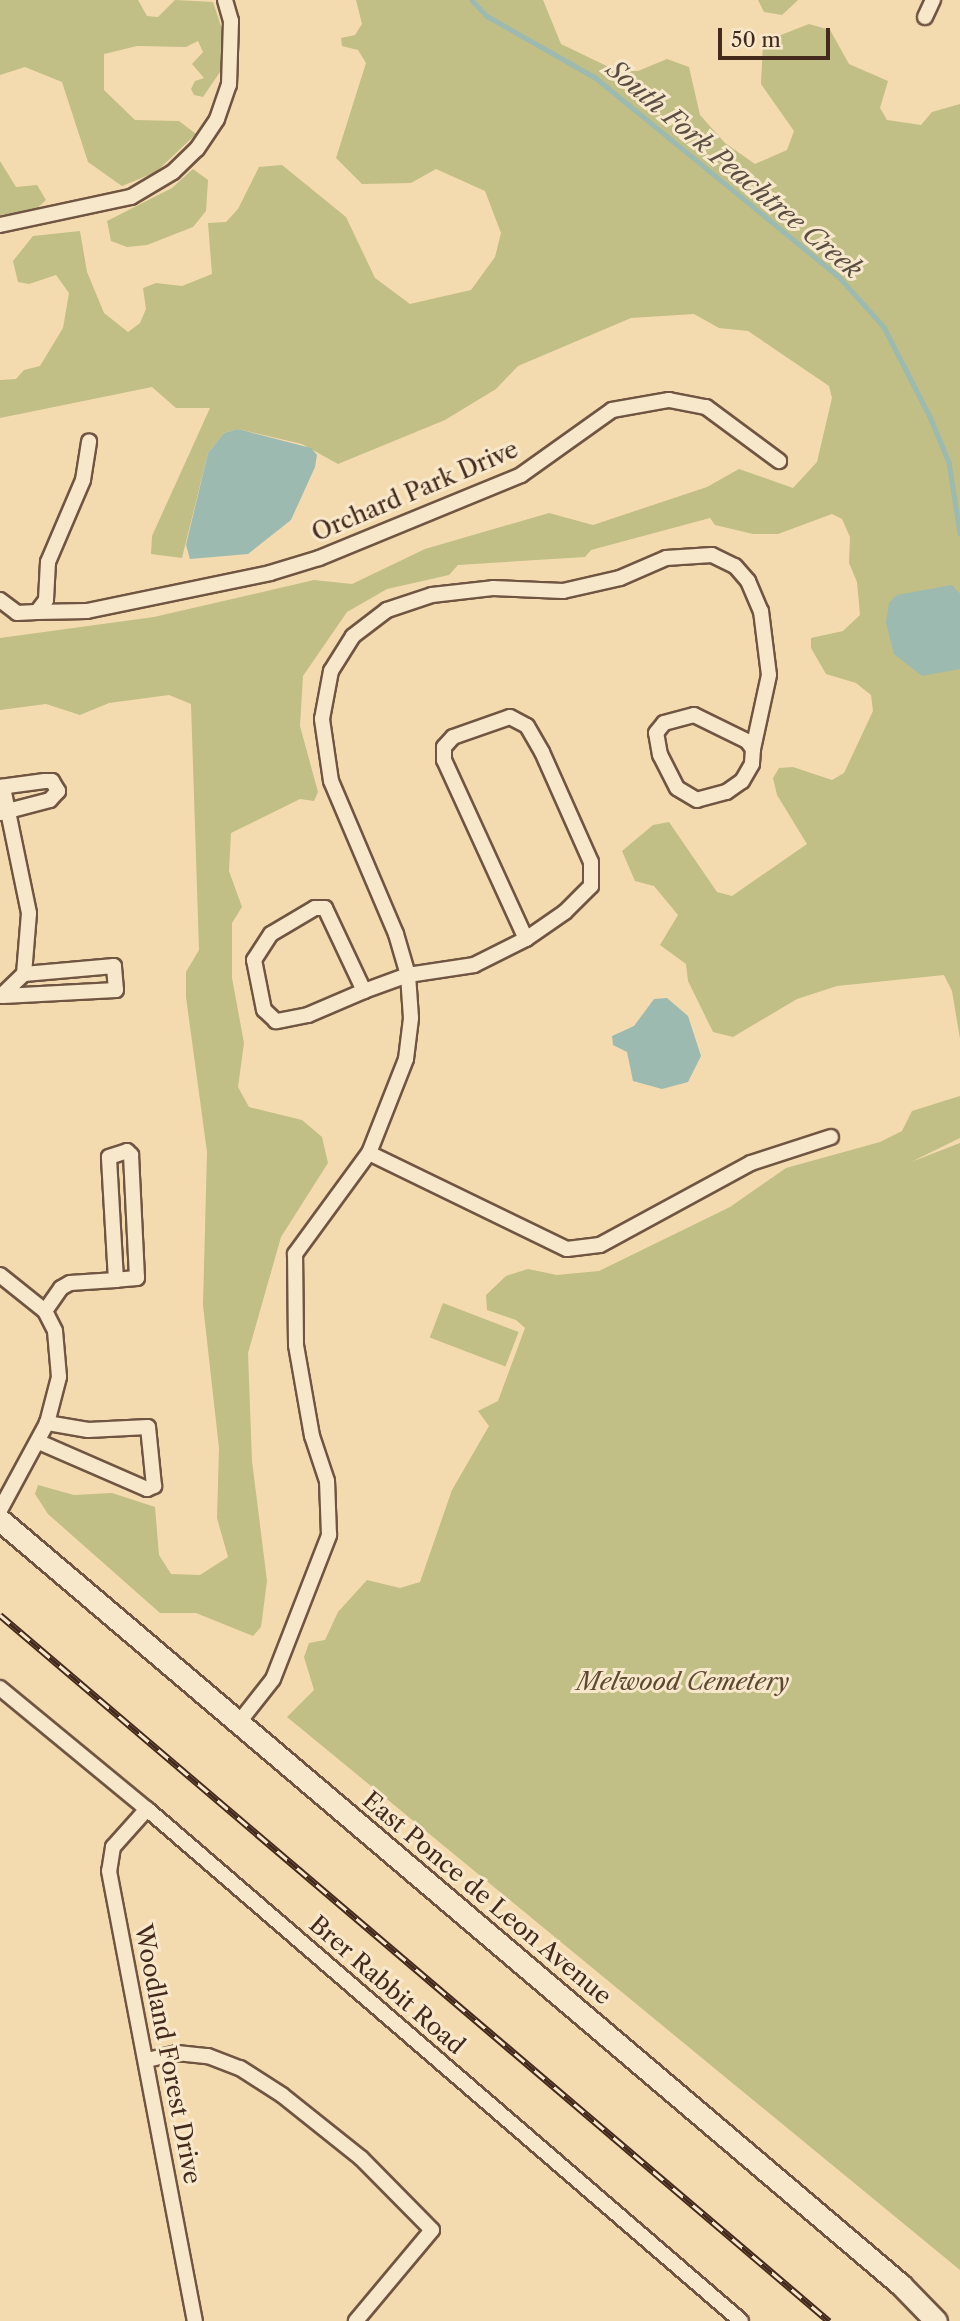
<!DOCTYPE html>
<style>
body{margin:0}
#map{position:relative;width:960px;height:2321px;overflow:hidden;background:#f4dbaf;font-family:"Libre Caslon Text",serif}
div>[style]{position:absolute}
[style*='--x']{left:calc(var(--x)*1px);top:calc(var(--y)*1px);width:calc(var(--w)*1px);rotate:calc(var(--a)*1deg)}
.green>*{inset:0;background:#c1be86;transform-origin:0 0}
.water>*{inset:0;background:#9cbab0}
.stream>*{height:4.5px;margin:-2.25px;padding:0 2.25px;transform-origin:2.25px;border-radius:2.25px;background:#9cbab0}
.roads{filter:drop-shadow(2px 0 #705642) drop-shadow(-2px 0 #705642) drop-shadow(0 2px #705642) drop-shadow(0 -2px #705642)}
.minor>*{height:14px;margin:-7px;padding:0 7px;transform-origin:7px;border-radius:7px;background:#f8e8cb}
.secondary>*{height:21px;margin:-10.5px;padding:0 10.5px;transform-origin:10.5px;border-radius:10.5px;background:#f8e8cb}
.rail>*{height:7px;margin-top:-3.5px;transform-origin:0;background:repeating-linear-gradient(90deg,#f8e8cb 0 13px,#442a1d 0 26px);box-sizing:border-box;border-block:2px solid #442a1d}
span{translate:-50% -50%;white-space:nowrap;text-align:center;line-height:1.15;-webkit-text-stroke:6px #f8e8cb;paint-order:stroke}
.street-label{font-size:24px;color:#442a1d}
.park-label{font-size:24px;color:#5d4832;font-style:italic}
.water-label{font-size:26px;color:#5a4e42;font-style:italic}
.scale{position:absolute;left:718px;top:28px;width:112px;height:32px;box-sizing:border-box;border:4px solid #442a1d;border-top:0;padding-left:9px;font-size:21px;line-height:24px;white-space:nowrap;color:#442a1d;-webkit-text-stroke:5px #f8e8cb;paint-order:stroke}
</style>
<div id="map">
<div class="green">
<i style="clip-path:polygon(0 0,138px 0,147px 16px,158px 17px,175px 0,213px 2px,225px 38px,222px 69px,203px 97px,194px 95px,191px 89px,195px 81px,204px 78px,192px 64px,203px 52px,198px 41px,186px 47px,137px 46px,104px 54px,104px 90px,135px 120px,179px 121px,196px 134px,156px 172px,122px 186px,88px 162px,62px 82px,25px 67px,0 75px)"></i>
<i style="clip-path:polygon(356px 0,543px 0,561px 44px,617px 71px,638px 71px,667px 59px,689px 67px,700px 115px,725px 143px,755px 164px,787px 150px,794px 131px,761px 84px,763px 42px,809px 24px,830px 30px,849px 64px,888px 81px,880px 108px,887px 120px,921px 125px,932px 112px,960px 104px,960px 1039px,952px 991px,944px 975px,837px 986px,797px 999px,733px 1037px,713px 1032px,688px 981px,686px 964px,660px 945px,678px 915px,654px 886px,635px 881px,622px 851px,653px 825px,669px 822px,717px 892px,732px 896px,807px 844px,777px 795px,773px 778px,779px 768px,793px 767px,832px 780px,844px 773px,873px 711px,871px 695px,856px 683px,826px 674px,811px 648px,811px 638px,843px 631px,860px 615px,857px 582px,849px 563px,850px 537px,842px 519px,832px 514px,778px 534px,753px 534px,715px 525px,710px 518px,591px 550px,585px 557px,458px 565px,449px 575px,387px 589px,347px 612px,303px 676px,300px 726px,318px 792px,314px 801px,300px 799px,231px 833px,229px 871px,242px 907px,232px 923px,232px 978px,244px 1043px,238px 1087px,249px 1107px,302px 1120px,322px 1137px,328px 1163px,281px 1237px,248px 1353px,252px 1461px,267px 1581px,261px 1627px,253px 1636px,196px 1613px,160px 1613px,48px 1514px,35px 1494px,38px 1485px,74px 1495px,112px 1493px,155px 1507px,159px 1555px,171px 1574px,200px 1575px,228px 1557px,217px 1518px,219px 1448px,203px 1305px,207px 1152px,186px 997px,186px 972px,199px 950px,191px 704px,169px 695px,109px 703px,80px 715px,46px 704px,0 710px,0 638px,154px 617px,314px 580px,352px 584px,425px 549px,549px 513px,593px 525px,707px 487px,739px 469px,793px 488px,817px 462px,832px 398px,829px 386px,748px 331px,719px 328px,694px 314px,631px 318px,518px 366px,496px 389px,445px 420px,338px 464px,302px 444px,238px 429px,224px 433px,208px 453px,182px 558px,151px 554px,152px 536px,210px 408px,176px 408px,152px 387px,0 418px,0 380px,16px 379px,24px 370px,40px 366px,63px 328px,69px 293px,56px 275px,29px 284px,18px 282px,13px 261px,33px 236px,80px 231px,87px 272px,104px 313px,128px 332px,140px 323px,146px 309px,143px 288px,156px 283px,182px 286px,212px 274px,208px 223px,226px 222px,238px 209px,259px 167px,282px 165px,346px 217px,375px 278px,410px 304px,471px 290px,495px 257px,501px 233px,485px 191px,436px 169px,411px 183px,362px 184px,336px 158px,366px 63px,358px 50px,342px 46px,341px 38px,355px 35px,362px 24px)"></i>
<i style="clip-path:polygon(758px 0,798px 0,782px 15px,764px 12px)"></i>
<i style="clip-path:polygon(0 161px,16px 187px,37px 185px,46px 200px,35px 210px,0 215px)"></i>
<i style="clip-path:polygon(193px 169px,208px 180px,206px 211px,193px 227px,147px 245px,127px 247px,111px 241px,107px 221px,172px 188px)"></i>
<i style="clip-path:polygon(960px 1096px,960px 1138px,911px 1162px,960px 1143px,960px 2270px,287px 1717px,314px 1690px,304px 1657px,309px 1643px,325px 1640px,338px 1612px,367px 1580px,400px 1588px,420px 1582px,452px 1490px,489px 1426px,478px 1411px,498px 1401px,525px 1328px,516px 1320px,487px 1310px,486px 1295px,506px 1276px,528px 1269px,557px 1275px,599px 1271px,730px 1207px,786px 1168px,880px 1142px,902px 1131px,912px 1111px)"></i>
<i style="left:443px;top:1303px;width:81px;height:37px;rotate:21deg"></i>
</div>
<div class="water">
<i style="clip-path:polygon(238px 429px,311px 448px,317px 455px,315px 467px,291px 520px,248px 554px,190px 559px,186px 545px,208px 453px,224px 433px)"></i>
<i style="clip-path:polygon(952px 585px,960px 594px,960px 669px,922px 676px,894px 654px,886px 623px,889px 603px,897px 595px)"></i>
<i style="clip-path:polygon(667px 998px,688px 1016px,701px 1056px,688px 1082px,662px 1089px,633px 1081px,627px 1052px,613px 1045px,612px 1036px,634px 1026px,654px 999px)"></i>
</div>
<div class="stream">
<i style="--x:472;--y:0;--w:22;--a:47"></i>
<i style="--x:487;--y:16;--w:125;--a:29.6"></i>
<i style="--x:596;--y:78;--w:315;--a:39.3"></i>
<i style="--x:840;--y:278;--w:66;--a:48.1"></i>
<i style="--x:884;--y:327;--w:101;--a:62.9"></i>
<i style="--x:930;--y:417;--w:49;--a:67.1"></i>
<i style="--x:949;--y:462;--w:72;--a:81.2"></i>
</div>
<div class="roads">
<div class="minor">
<i style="--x:925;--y:17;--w:19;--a:-65"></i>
<i style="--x:0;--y:225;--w:134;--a:-12.1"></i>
<i style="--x:131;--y:197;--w:49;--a:-30.8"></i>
<i style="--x:173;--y:172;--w:33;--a:-44"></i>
<i style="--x:197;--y:149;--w:36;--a:-56"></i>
<i style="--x:217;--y:119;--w:36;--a:-71"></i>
<i style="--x:229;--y:85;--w:64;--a:-88.2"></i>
<i style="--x:231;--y:21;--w:22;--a:-106"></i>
<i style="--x:0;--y:600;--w:21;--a:37"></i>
<i style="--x:17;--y:613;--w:20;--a:-3"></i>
<i style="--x:37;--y:612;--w:15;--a:-53"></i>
<i style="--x:46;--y:600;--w:38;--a:-87"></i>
<i style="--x:48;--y:562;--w:89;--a:-66.9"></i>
<i style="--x:83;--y:480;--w:39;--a:-81"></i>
<i style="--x:37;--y:612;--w:50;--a:-1.1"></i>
<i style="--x:87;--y:611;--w:187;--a:-11.7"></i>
<i style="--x:270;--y:573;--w:51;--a:-17"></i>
<i style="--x:319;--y:558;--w:218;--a:-22.3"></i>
<i style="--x:521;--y:475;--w:112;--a:-35.5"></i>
<i style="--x:612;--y:410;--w:58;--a:-10"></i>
<i style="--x:669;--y:400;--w:38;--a:11"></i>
<i style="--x:706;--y:407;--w:91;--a:36.5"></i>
<i style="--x:694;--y:715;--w:59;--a:26.1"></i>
<i style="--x:747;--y:741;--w:10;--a:53"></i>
<i style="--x:753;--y:749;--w:15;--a:94"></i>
<i style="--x:752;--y:764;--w:20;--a:120"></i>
<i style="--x:742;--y:781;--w:19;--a:145"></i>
<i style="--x:726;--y:792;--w:30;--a:165"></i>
<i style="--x:697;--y:800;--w:23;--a:-149"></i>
<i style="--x:677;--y:788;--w:37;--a:-117"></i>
<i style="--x:660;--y:755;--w:22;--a:-100"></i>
<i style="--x:656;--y:733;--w:13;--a:-51"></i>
<i style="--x:664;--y:723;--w:31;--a:-15"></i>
<i style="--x:510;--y:717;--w:19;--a:28"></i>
<i style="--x:527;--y:726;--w:30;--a:60"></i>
<i style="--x:542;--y:752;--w:120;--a:66"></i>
<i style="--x:591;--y:862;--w:24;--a:90"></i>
<i style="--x:591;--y:886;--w:37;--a:135"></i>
<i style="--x:565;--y:912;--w:47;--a:145.3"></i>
<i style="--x:526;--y:939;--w:197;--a:-114.6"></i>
<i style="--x:444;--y:760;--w:13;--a:-90"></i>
<i style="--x:444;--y:747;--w:13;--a:-48"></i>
<i style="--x:453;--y:737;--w:60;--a:-19.3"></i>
<i style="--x:0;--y:787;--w:45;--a:-7.6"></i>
<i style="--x:45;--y:781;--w:7;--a:0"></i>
<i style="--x:52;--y:781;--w:12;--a:59"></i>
<i style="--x:58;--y:791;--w:12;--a:132"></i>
<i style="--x:50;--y:800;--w:52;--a:165.4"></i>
<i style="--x:315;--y:908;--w:10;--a:0"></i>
<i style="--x:325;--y:908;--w:92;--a:64.8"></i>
<i style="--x:364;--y:991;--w:61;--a:156.8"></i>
<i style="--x:308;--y:1015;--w:33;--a:169"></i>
<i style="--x:276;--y:1021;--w:16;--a:-137"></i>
<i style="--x:264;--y:1010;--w:51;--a:-101.3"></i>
<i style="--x:254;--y:960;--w:31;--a:-57"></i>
<i style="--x:271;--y:934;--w:51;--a:-30.6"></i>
<i style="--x:364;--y:991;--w:47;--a:-20"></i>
<i style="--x:408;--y:975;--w:67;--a:-8.6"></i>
<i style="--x:474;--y:965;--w:58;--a:-26.6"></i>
<i style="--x:1;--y:996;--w:32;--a:-44"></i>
<i style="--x:24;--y:974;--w:61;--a:-85.3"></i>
<i style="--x:29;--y:913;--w:129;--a:-101.7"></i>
<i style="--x:3;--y:996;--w:113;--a:-3"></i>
<i style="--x:116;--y:990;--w:24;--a:-95"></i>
<i style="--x:114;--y:966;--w:90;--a:174.9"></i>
<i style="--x:369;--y:1153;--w:220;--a:25.9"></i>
<i style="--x:567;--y:1249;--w:33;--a:-7"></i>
<i style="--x:600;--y:1245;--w:172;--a:-28.5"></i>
<i style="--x:751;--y:1163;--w:84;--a:-18"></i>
<i style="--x:0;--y:1275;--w:58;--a:38.7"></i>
<i style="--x:45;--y:1311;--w:22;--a:63"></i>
<i style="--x:55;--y:1331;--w:46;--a:85"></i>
<i style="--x:59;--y:1377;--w:48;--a:104.6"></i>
<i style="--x:47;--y:1423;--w:99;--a:118.4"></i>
<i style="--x:45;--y:1311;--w:28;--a:-55"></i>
<i style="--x:61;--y:1288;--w:10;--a:-29"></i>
<i style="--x:70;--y:1283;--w:46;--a:-3.7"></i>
<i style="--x:116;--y:1280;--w:123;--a:-93.3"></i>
<i style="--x:109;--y:1157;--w:19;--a:-18"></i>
<i style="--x:127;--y:1151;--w:6;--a:45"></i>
<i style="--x:131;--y:1155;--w:123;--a:87.2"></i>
<i style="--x:137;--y:1278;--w:21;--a:175"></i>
<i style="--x:39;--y:1442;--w:118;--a:23.5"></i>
<i style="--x:147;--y:1489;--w:8;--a:-23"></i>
<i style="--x:154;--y:1486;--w:59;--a:-95.8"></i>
<i style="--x:148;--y:1427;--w:60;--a:177.1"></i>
<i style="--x:88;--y:1430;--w:42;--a:-170.3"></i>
<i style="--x:0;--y:1688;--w:190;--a:39.5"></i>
<i style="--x:147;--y:1809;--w:784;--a:40.76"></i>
<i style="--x:240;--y:1721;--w:53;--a:-51.8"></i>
<i style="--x:273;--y:1679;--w:155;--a:-68.7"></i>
<i style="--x:329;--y:1535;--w:54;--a:-92.1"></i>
<i style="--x:327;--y:1481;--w:47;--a:-108.4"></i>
<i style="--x:312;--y:1436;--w:92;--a:-100"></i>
<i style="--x:296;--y:1345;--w:91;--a:-90.6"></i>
<i style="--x:295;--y:1254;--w:125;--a:-53.8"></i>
<i style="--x:369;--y:1153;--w:101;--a:-68.5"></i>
<i style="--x:406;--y:1059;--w:41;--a:-83"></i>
<i style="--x:411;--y:1018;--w:43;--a:-94"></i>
<i style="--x:408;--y:975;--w:43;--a:-106.3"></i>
<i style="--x:396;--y:934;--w:166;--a:-113"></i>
<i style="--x:331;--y:781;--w:63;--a:-98.3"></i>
<i style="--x:322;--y:719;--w:49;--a:-79.4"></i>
<i style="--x:331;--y:671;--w:41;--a:-57.8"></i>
<i style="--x:353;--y:636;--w:43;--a:-37.4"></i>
<i style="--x:387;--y:610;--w:47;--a:-18.4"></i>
<i style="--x:432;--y:595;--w:61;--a:-6.5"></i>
<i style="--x:493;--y:588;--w:70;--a:2.5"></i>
<i style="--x:563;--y:591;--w:58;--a:-12.8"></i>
<i style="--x:620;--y:578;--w:50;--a:-23.5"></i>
<i style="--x:666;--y:558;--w:46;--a:-3.7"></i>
<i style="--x:712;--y:555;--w:25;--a:26"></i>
<i style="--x:735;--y:566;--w:20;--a:49"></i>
<i style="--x:748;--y:581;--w:33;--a:67"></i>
<i style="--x:761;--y:611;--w:64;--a:82.9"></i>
<i style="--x:769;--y:675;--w:76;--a:102.2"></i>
<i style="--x:147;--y:1809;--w:51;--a:131.8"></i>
<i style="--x:113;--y:1847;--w:24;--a:99"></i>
<i style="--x:109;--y:1871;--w:458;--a:79.2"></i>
<i style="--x:147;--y:2060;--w:31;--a:-13"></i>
<i style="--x:177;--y:2053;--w:31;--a:6"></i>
<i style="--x:208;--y:2056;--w:34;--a:21"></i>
<i style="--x:240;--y:2068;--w:50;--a:32.7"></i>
<i style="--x:282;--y:2095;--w:101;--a:38.6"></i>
<i style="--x:361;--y:2158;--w:101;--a:45.4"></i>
<i style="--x:432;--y:2230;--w:119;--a:129.9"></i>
</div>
<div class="secondary">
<i style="--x:0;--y:1520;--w:1182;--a:40.33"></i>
<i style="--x:901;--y:2285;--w:50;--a:45.8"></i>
</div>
</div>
<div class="rail">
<i style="--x:0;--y:1615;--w:1089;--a:40.42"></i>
</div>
<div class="street-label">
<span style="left:415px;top:491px;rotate:-23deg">Orchard Park Drive</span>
<span style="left:487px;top:1898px;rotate:40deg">East Ponce de Leon Avenue</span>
<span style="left:387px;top:1985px;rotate:41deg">Brer Rabbit Road</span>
<span style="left:168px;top:2054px;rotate:79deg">Woodland Forest Drive</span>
</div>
<div class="park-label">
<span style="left:683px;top:1682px">Melwood Cemetery</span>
</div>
<div class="water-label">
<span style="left:734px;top:170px;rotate:40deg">South Fork Peachtree Creek</span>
</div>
<div class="scale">50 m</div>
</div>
